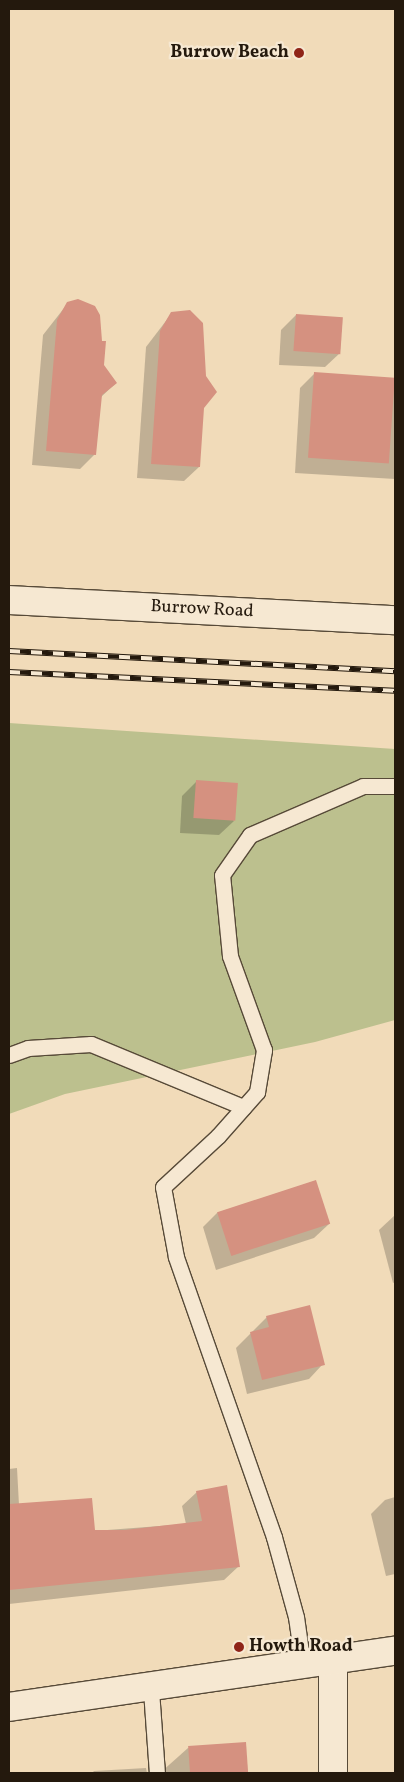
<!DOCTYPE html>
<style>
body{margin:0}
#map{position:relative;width:404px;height:1782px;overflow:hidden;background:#f1dbb9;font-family:Vollkorn,serif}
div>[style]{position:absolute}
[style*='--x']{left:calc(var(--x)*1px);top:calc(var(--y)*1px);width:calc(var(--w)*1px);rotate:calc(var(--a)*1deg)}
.green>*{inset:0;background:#bcc08e}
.shadow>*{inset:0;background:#0003}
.building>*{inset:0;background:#d59180;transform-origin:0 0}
.roads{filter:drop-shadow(1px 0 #574a38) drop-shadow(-1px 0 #574a38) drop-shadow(0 1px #574a38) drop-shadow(0 -1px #574a38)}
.service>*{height:15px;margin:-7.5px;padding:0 7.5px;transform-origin:7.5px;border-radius:7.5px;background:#f6e8d2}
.minor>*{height:28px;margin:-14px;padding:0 14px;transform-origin:14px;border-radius:14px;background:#f6e8d2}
.secondary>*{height:28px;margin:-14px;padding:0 14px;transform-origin:14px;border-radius:14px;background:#f6e8d2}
.rail>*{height:5.5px;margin-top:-2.75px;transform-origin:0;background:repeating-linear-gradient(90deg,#f6e8d2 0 11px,#24190d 0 22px);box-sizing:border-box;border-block:1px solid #24190d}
.dots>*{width:14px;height:14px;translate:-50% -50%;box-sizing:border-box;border:2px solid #f6e8d2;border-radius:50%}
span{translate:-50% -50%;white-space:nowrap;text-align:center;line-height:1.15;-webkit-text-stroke:4.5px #f6e8d2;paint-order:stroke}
.poi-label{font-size:18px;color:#24190d;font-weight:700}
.right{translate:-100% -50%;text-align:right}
.left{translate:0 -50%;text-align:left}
.street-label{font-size:18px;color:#24190d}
.frame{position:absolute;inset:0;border:10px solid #24190d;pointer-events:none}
</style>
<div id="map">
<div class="green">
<i style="clip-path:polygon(9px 723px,395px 749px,395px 1020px,315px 1042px,65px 1094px,9px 1114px)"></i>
</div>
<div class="shadow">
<i style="clip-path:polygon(68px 303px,101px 342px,103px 365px,116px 383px,100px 398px,95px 454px,80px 469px,32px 465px,43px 335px)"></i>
<i style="clip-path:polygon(172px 313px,203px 407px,199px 467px,184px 481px,137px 478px,146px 347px)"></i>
<i style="clip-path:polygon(296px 315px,340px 353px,325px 367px,279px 365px,281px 330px)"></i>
<i style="clip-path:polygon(315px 373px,395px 379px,395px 479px,295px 473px,300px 388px)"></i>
<i style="clip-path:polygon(197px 781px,234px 821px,219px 835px,180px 833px,182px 796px)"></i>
<i style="clip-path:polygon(315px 1181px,329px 1224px,314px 1238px,216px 1270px,203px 1227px,217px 1213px)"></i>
<i style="clip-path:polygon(395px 1215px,395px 1282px,393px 1283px,379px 1230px)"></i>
<i style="clip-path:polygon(267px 1317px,323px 1364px,309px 1379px,247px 1394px,236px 1348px)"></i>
<i style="clip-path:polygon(17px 1468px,19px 1505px,94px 1531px,186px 1524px,182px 1506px,197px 1492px,239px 1566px,224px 1580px,9px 1604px,9px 1469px)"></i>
<i style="clip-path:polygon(395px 1497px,395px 1574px,386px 1576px,371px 1514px,385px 1500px)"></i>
<i style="clip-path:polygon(245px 1744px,246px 1773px,160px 1773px,188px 1748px)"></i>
<i style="clip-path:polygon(146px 1768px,147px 1773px,92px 1773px,94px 1771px)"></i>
</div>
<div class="building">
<i style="clip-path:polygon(78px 299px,95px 306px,100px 315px,102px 341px,106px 341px,104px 365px,117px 383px,102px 395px,96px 455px,46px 451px,57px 320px,67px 302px)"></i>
<i style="clip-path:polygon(190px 310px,203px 323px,206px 376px,217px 392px,204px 408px,200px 467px,151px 464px,160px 331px,171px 312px)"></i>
<i style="left:296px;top:314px;width:47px;height:37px;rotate:4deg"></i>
<i style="left:314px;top:372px;width:81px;height:86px;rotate:4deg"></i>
<i style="left:196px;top:780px;width:42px;height:38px;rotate:4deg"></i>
<i style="left:316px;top:1180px;width:46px;height:104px;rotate:72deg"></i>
<i style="clip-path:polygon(310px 1305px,325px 1365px,262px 1380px,250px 1332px,269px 1327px,266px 1316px)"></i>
<i style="clip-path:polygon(227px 1485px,240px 1567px,9px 1590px,9px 1504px,92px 1498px,95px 1530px,125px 1530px,202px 1521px,196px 1491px)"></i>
<i style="left:246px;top:1742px;width:31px;height:58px;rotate:86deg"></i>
</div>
<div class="roads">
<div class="service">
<i style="--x:9;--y:1055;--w:20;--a:-20"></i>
<i style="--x:28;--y:1048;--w:63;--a:-3.6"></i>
<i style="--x:91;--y:1044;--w:165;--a:22.5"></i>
<i style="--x:303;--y:1666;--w:49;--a:-98.1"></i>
<i style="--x:296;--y:1617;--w:83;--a:-105.4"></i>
<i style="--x:274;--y:1537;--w:297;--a:-109.3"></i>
<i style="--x:176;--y:1257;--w:71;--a:-100.5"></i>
<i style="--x:163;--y:1187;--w:75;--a:-42.8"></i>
<i style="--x:218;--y:1136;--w:59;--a:-48.4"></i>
<i style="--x:257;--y:1092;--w:43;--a:-80.5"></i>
<i style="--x:264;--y:1050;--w:100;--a:-109.9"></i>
<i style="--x:230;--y:956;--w:81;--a:-95.6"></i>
<i style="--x:222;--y:875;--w:49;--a:-55"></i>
<i style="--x:250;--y:835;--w:123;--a:-23.4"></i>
<i style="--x:363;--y:786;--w:32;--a:0"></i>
<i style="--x:151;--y:1690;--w:83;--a:85.9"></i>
</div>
<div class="minor">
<i style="--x:9;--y:600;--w:387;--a:3"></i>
<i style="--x:333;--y:1773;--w:111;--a:-90"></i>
</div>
<div class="secondary">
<i style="--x:9;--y:1707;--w:390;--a:-8.3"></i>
</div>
</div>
<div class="rail">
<i style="--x:9;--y:651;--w:387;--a:3"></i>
<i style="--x:9;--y:672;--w:386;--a:2.8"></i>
</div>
<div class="dots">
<i style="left:299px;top:53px;background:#8f2418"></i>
<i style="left:239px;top:1647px;background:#8f2418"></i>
</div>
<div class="poi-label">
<span class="right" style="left:289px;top:53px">Burrow Beach</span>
<span class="left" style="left:249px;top:1647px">Howth Road</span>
</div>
<div class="street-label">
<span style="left:202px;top:610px;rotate:3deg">Burrow Road</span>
</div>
<div class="frame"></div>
</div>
